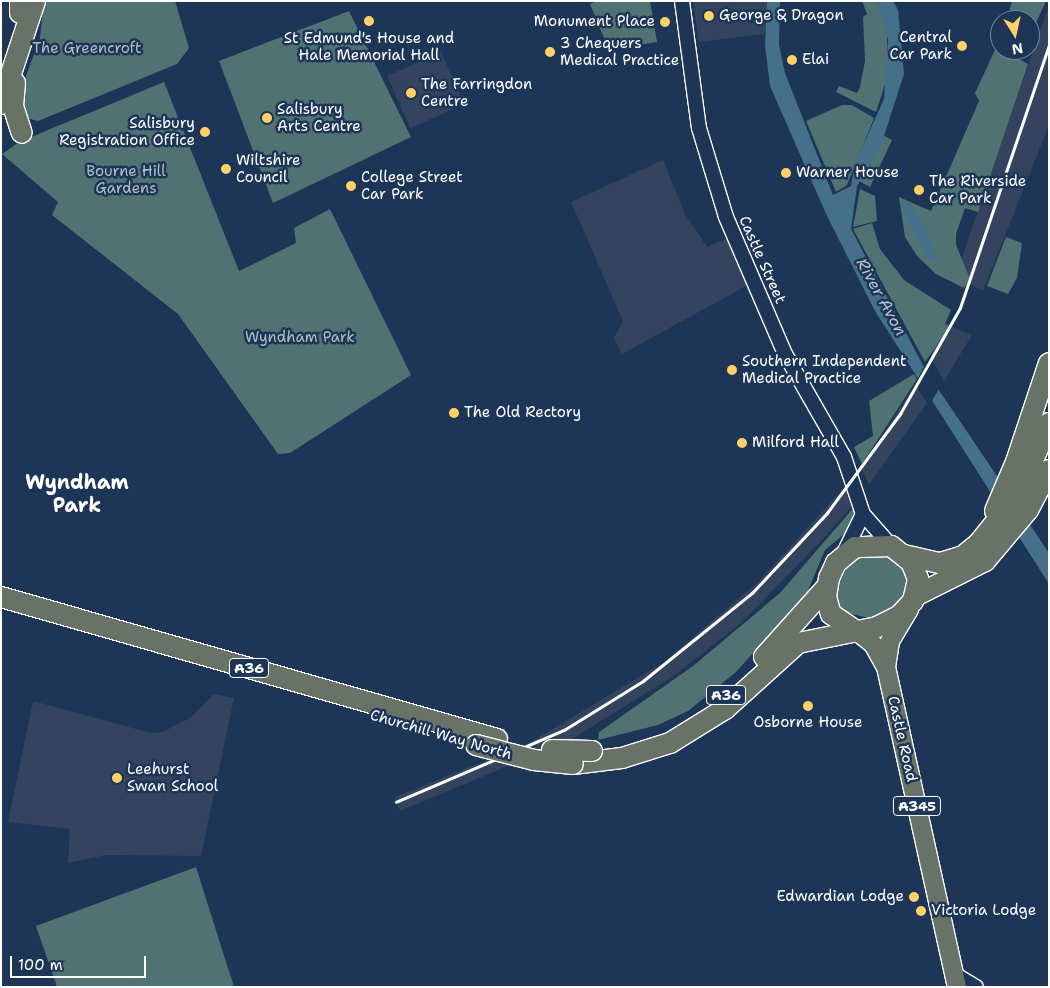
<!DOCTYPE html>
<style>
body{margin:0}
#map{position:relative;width:1050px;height:988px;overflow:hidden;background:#1d3557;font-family:"Shantell Sans",sans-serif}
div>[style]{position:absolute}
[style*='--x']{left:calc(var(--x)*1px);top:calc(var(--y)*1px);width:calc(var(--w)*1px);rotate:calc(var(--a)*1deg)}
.built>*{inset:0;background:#34445f;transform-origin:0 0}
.green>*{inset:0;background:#507272}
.water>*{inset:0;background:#45708a}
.pier>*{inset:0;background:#1d3557}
.roads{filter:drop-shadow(1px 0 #fff) drop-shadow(-1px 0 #fff) drop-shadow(0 1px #fff) drop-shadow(0 -1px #fff)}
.minor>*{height:14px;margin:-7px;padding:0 7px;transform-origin:7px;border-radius:7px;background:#1d3557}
.major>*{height:18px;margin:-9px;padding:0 9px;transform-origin:9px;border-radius:9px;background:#697266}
.highway>*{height:20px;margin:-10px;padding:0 10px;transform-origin:10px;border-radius:10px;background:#697266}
.rail>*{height:2.5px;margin:-1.25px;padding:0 1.25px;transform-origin:1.25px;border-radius:1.25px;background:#fff}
.bridges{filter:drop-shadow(1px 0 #fff) drop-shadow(-1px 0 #fff) drop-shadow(0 1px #fff) drop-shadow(0 -1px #fff)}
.highway-bridge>*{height:20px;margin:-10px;padding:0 10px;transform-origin:10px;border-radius:10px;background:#697266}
.dots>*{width:14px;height:14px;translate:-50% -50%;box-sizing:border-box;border:2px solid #1d3557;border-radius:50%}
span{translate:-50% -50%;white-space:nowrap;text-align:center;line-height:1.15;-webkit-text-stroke:5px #1d3557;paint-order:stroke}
.shield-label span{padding:1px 4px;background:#1d3557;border:1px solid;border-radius:4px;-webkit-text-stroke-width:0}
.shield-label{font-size:14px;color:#fff;font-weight:700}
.poi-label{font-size:15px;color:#fff}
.left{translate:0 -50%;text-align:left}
.right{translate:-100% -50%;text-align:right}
.park-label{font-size:15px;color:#b0c0c0}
.street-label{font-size:15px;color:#fff}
.water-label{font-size:16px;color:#b5c6d0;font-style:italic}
.district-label{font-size:20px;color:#fff;font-weight:700}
.frame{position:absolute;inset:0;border:2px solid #fff;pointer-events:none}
.north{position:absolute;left:990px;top:10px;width:50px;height:50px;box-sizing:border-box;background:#1d3557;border:1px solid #77869a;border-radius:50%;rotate:170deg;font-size:14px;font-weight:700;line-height:20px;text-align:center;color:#fff}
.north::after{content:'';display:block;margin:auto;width:18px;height:22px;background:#ffd166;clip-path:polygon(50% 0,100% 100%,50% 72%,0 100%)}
.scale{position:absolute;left:10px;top:956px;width:136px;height:22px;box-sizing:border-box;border:2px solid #fff;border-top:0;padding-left:6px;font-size:15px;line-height:18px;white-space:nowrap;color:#fff;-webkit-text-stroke:4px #1d3557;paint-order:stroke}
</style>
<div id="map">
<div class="built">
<i style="clip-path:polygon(693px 1px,767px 1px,765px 34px,699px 42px)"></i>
<i style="clip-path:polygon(1049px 5px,1049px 125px,983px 291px,964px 282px,961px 260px)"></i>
<i style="left:441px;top:52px;width:57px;height:59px;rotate:66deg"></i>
<i style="clip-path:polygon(663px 160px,685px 214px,707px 247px,728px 238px,748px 285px,622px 354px,614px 338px,623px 321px,571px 202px)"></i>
<i style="clip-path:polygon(946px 324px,972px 335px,944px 381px,930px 355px)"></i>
<i style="clip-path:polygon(915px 385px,927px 403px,869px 485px,861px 468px)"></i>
<i style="clip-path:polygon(845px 487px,852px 506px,823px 539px,741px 623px,672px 677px,572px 739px,400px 811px,395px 797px,531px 742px,664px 662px,757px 583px)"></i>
<i style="clip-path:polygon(214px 694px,234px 698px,201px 856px,106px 855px,68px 863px,70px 829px,8px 822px,33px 701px,151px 733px,163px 732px,191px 717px)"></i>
</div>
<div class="green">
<i style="clip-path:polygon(44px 1px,175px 1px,189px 48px,177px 64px,38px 121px,26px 118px,16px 103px,40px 38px)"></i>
<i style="clip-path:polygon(597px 1px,650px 1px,657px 42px,609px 50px,590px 4px)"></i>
<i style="clip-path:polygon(862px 1px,877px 1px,887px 27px,887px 78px,876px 112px,836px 92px,839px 86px,857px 93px,860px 87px,865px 61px,863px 17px,867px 14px)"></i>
<i style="clip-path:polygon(1012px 1px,1046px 1px,1030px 36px,1030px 20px,1007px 20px)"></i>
<i style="clip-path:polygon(349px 11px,411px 137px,273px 203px,219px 61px)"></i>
<i style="clip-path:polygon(1000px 39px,1000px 50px,1023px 50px,1019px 59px,1028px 64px,978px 212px,965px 208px,956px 234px,956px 245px,970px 279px,964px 288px,936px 274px,917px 256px,905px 237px,899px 197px,931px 211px,979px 101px,975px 93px)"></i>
<i style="clip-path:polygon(164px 82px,239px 271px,296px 243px,294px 228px,330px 209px,411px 375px,290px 453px,278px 454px,178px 314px,52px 215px,58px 202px,2px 154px,19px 142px)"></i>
<i style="clip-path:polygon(842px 105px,852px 105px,874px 118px,847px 185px,836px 192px,806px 121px)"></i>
<i style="clip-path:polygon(883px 135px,892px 140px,870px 187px,859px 181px)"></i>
<i style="clip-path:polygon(860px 189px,875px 196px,877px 221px,853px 227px)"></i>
<i style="clip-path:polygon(872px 223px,880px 249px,904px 280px,951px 310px,945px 324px,950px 326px,925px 362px,853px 229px)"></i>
<i style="clip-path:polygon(1006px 237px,1022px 243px,1017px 278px,1008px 294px,987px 286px)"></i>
<i style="clip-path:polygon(914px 374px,917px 379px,862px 464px,854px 447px,873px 436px,869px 401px)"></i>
<i style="clip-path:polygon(855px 506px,854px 526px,825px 550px,807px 593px,736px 672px,688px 711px,658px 725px,598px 740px,599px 732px,693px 666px,780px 593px)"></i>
<i style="clip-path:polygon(876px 551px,902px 563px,908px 572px,909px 591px,891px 610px,869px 618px,838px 611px,836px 590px,851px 559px)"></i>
<i style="clip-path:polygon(196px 867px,234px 987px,57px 987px,36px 926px)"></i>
</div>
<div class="water">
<i style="clip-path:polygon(767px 1px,780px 1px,779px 45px,785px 73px,833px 195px,851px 186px,855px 163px,884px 99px,888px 39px,877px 1px,893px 1px,898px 10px,904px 74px,880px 148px,857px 186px,851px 229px,926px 371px,1049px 553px,1049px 584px,875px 311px,827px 216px,770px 86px,765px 45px)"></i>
<i style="clip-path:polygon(909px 202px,927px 229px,938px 262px,928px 260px,902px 210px,901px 205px)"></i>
</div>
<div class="pier">
<i style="clip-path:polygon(926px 363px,940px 387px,930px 404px,916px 382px)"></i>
</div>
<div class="roads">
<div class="minor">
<i style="--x:682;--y:1;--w:128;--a:82.4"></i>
<i style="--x:699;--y:128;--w:93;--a:73.1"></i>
<i style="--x:726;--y:217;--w:149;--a:66.7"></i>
<i style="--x:785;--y:354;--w:119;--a:60.2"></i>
<i style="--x:844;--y:457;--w:60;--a:71.6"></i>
<i style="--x:863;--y:514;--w:43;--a:48.8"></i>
<i style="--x:844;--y:553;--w:43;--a:-64"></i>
<i style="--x:956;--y:975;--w:23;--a:31"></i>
</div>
<div class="major">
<i style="--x:855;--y:630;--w:23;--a:38"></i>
<i style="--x:873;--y:644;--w:26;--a:61"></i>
<i style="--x:886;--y:667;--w:328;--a:77.5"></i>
<i style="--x:886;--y:667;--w:26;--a:-81"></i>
<i style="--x:890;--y:641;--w:37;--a:-59"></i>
</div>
<div class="highway">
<i style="--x:20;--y:1;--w:12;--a:90"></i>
<i style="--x:15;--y:83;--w:23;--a:95"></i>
<i style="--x:13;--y:106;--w:28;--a:72"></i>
<i style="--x:1;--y:104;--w:108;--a:-71.7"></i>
<i style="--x:995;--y:511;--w:53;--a:-66.8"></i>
<i style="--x:1016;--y:462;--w:104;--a:-71.6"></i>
<i style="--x:904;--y:555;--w:37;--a:13"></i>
<i style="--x:940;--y:563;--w:24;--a:-17"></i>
<i style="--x:963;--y:556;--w:19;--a:-39"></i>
<i style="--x:978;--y:544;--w:65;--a:-51.2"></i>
<i style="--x:1019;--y:493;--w:76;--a:-66.8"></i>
<i style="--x:917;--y:595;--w:76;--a:-26.6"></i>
<i style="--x:985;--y:561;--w:67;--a:-49.9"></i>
<i style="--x:1028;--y:510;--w:45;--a:-62.3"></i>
<i style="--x:1;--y:597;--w:516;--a:15.98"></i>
<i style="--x:764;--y:657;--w:93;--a:-48.1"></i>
<i style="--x:573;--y:764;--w:49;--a:-7"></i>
<i style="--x:622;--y:758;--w:50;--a:-17.4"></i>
<i style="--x:670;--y:743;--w:65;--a:-31.7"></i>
<i style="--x:725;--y:709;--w:98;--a:-42.1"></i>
<i style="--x:798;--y:643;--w:81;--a:-11.4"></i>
<i style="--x:877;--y:627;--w:25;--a:-27"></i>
<i style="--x:899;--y:616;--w:21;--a:-47"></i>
<i style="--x:913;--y:601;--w:23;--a:-77"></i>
<i style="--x:918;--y:579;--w:18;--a:-112"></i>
<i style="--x:911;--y:562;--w:26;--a:-141"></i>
<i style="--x:891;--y:546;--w:36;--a:178"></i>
<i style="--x:855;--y:547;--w:25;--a:140"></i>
<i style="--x:836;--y:563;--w:17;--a:115"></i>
<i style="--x:829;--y:578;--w:19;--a:99"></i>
<i style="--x:826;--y:597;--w:18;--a:74"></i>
<i style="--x:831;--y:614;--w:29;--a:34"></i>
</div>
</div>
<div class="rail">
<i style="--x:396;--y:802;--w:183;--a:-23.2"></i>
<i style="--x:564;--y:730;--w:93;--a:-31.8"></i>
<i style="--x:643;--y:681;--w:140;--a:-38.9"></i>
<i style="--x:752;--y:593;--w:110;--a:-46.8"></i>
<i style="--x:827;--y:513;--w:123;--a:-53.6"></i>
<i style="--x:900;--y:414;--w:122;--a:-60.5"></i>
<i style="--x:960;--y:308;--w:278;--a:-71.3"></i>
</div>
<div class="bridges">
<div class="highway-bridge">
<i style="--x:476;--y:745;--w:60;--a:14.5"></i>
<i style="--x:534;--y:760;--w:39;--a:6"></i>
<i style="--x:552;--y:750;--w:40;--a:1.4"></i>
</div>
</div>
<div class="dots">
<i style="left:709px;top:16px;background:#ffd166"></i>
<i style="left:369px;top:21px;background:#ffd166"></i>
<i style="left:665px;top:22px;background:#ffd166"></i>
<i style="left:962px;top:46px;background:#ffd166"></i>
<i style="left:550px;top:52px;background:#ffd166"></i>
<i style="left:792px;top:60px;background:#ffd166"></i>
<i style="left:411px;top:93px;background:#ffd166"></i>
<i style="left:267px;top:118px;background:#ffd166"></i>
<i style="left:205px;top:132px;background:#ffd166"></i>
<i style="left:226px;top:169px;background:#ffd166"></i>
<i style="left:786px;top:173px;background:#ffd166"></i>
<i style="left:351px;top:186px;background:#ffd166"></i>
<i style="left:919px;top:190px;background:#ffd166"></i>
<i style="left:732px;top:370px;background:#ffd166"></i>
<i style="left:454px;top:413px;background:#ffd166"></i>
<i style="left:742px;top:443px;background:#ffd166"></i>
<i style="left:808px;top:706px;background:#ffd166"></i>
<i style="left:117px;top:778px;background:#ffd166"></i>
<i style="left:914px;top:897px;background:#ffd166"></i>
<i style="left:921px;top:911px;background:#ffd166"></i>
</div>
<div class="shield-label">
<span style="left:249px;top:668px">A36</span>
<span style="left:726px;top:695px">A36</span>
<span style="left:917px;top:806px">A345</span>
</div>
<div class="poi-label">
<span class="left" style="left:719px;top:16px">George &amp; Dragon</span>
<span class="right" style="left:655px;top:22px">Monument Place</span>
<span class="right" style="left:952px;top:46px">Central<br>Car Park</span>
<span style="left:369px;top:47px">St Edmund's House and<br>Hale Memorial Hall</span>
<span class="left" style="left:560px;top:52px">3 Chequers<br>Medical Practice</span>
<span class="left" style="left:802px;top:60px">Elai</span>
<span class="left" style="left:421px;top:93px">The Farringdon<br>Centre</span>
<span class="left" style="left:277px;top:118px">Salisbury<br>Arts Centre</span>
<span class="right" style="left:195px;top:132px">Salisbury<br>Registration Office</span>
<span class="left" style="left:236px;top:169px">Wiltshire<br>Council</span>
<span class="left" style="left:796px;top:173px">Warner House</span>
<span class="left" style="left:361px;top:186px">College Street<br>Car Park</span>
<span class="left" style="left:929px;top:190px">The Riverside<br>Car Park</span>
<span class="left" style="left:742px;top:370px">Southern Independent<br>Medical Practice</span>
<span class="left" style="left:464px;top:413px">The Old Rectory</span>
<span class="left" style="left:752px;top:443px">Milford Hall</span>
<span style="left:808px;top:723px">Osborne House</span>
<span class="left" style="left:127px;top:778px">Leehurst<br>Swan School</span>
<span class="right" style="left:904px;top:897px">Edwardian Lodge</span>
<span class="left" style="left:931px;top:911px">Victoria Lodge</span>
</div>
<div class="park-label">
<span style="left:87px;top:49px">The Greencroft</span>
<span style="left:126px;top:180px">Bourne Hill<br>Gardens</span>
<span style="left:300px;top:338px">Wyndham Park</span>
</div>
<div class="street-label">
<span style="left:762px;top:260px;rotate:66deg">Castle Street</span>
<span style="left:441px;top:735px;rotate:16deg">Churchill Way North</span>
<span style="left:902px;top:739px;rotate:77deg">Castle Road</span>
</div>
<div class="water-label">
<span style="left:881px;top:297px;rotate:61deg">River Avon</span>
</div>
<div class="district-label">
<span style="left:77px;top:494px">Wyndham<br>Park</span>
</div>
<div class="frame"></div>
<div class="north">N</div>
<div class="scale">100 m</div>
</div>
